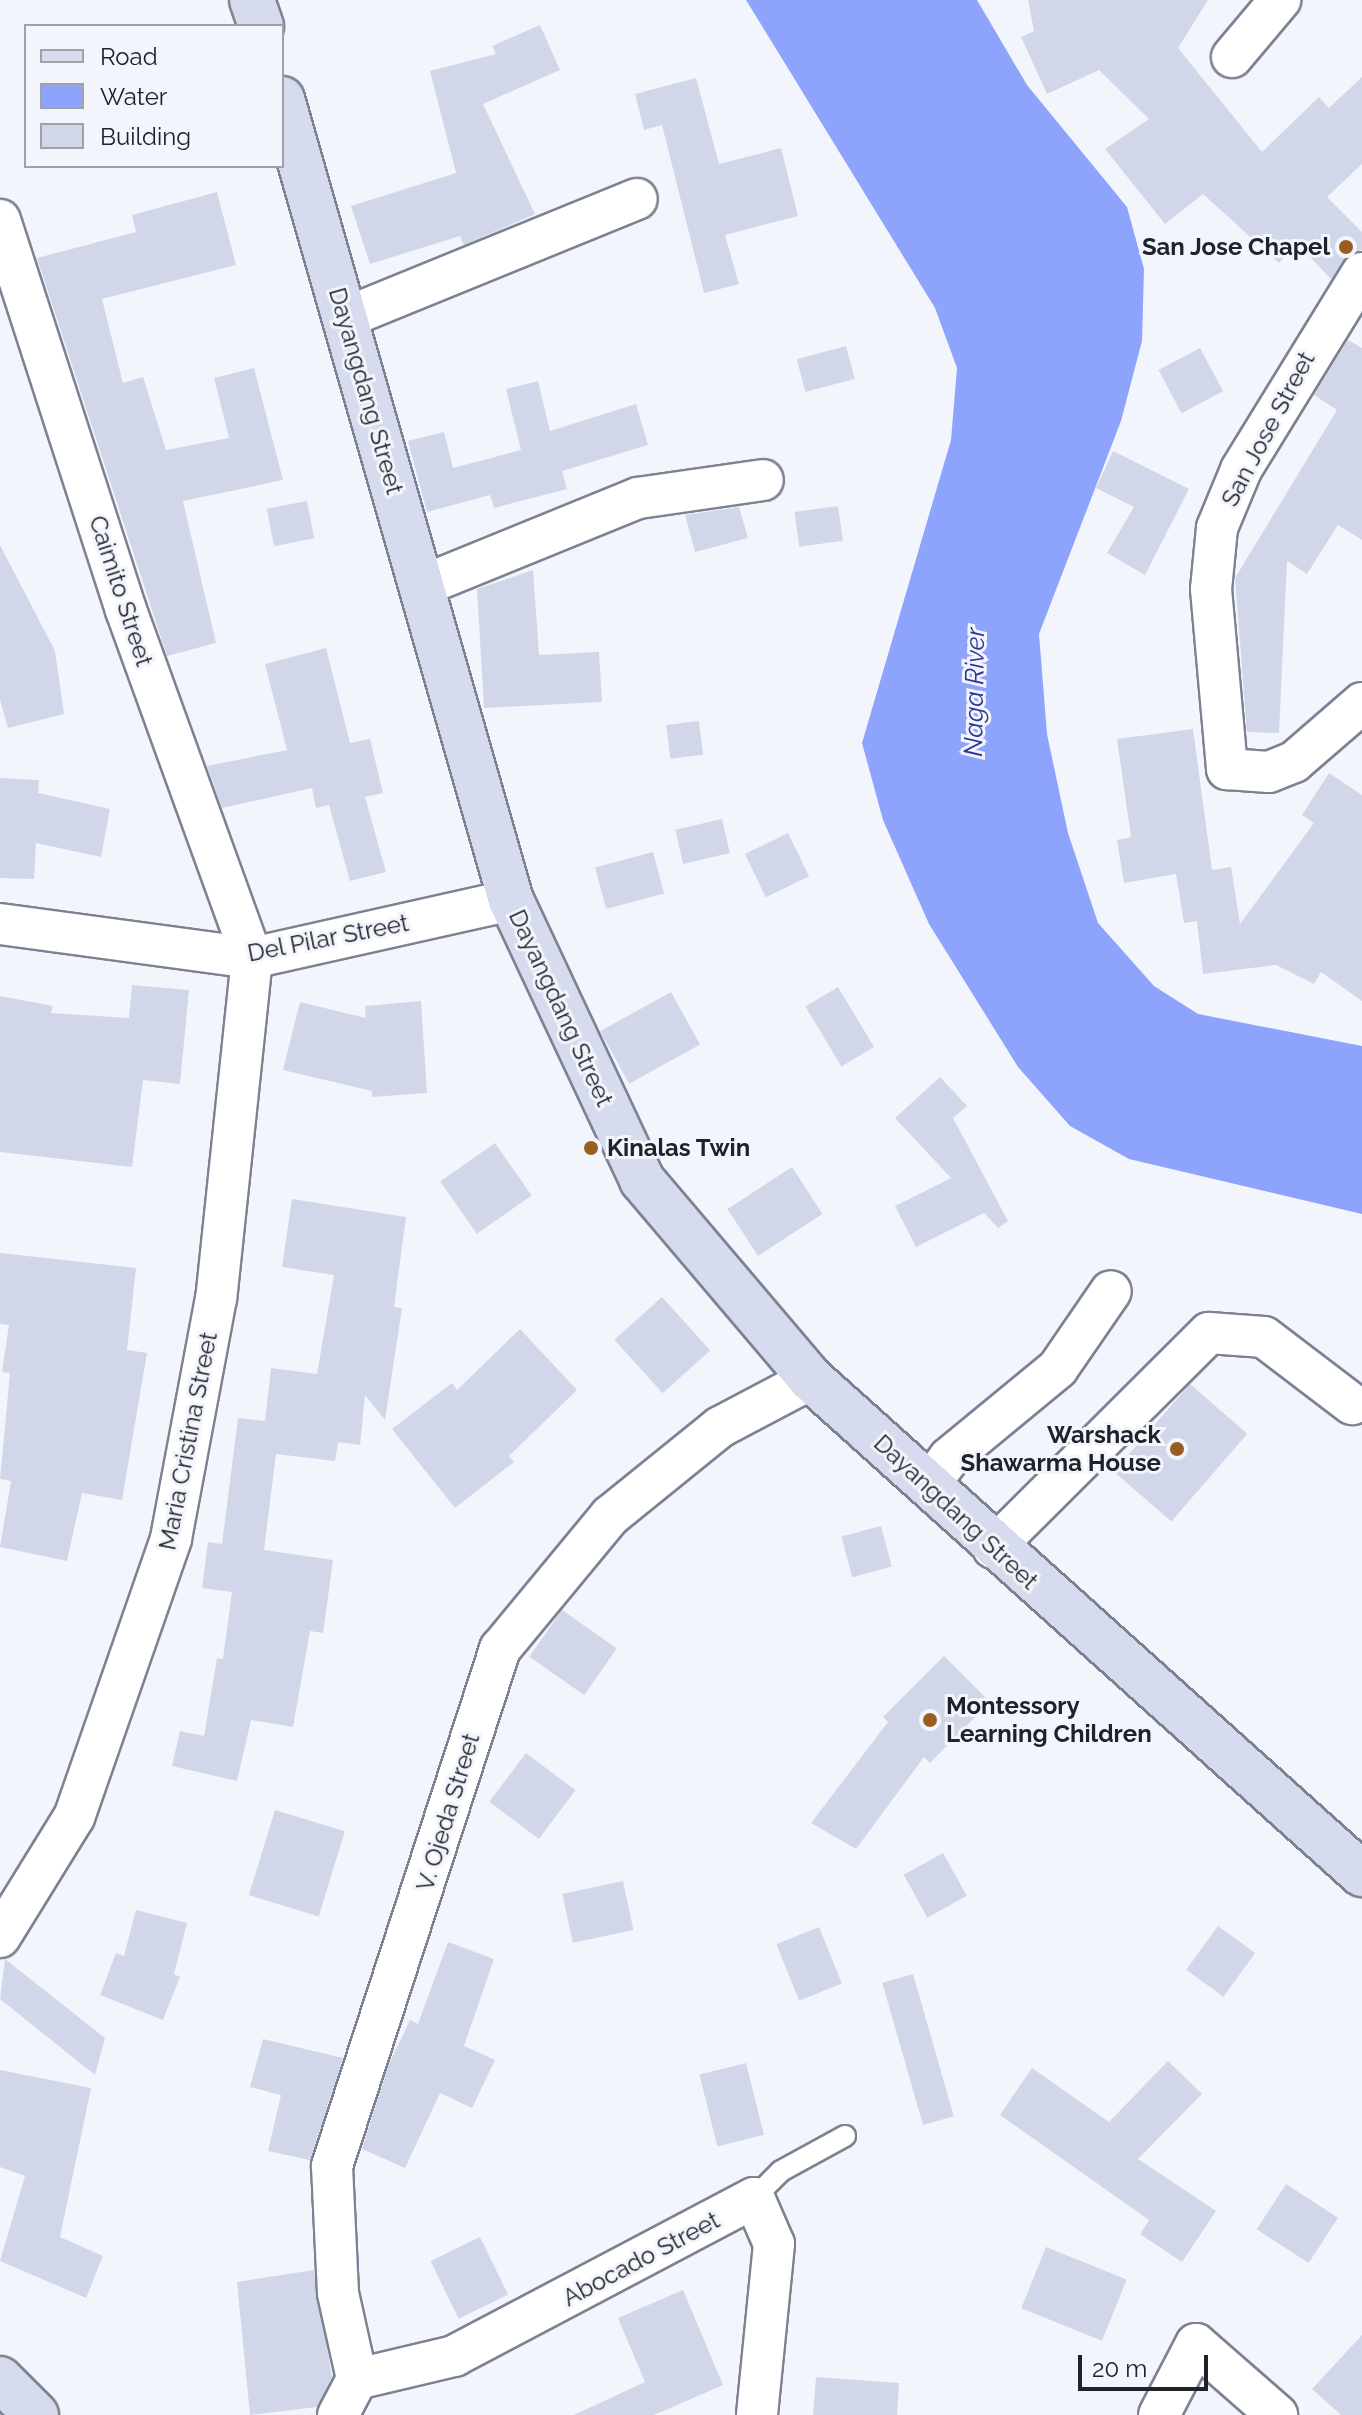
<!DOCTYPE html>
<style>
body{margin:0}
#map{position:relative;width:1362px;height:2415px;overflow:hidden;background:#f3f5fd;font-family:Raleway,sans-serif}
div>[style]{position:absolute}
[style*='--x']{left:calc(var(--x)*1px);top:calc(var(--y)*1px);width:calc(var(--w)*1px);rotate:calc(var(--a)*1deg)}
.water>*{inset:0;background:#8ea3fb}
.building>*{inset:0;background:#d1d7e9;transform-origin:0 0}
.roads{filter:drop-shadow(2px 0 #7d8293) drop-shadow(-2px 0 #7d8293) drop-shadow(0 2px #7d8293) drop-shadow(0 -2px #7d8293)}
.lane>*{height:20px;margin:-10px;padding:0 10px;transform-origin:10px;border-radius:10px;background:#fff}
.street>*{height:40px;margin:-20px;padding:0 20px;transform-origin:20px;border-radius:20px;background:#fff}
.secondary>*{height:44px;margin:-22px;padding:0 22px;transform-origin:22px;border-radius:22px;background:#d6dbed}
.dots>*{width:22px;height:22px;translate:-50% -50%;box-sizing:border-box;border:4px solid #f3f5fd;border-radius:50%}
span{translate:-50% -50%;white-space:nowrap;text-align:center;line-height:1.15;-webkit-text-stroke:6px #f3f5fd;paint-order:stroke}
.poi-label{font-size:24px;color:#202229;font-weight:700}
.right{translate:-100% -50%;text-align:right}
.left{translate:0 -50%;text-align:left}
.street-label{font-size:24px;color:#202229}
.water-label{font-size:26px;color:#2c3598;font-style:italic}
.legend{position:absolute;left:24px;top:24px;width:260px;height:144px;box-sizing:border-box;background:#f3f5fd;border:2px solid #9fa1a8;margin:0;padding:10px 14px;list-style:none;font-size:24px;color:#202229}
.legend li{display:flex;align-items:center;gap:16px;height:40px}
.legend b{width:40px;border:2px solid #9fa1a8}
.scale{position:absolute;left:1078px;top:2355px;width:130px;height:36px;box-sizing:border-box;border:4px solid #202229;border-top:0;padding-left:10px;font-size:24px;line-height:28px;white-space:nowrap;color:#202229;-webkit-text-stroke:6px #f3f5fd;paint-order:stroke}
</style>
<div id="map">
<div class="water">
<i style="clip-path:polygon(746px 0,977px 0,1027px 85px,1127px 207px,1144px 269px,1142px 341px,1121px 421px,1039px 634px,1047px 734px,1068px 833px,1098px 923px,1154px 986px,1198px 1014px,1362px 1046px,1362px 1214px,1129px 1159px,1070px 1126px,1018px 1067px,929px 924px,883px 820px,862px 743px,951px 440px,957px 368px,935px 308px)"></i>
</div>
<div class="building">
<i style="clip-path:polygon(1028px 0,1208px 0,1178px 48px,1262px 152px,1319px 97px,1329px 108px,1362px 77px,1362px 164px,1327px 197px,1362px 232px,1362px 250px,1350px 253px,1331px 279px,1297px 243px,1279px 263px,1203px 194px,1165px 224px,1105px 149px,1149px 119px,1099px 70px,1047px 94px,1021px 37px,1034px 31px)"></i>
<i style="clip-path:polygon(540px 25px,560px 70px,483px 104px,535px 214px,464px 245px,460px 236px,370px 264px,351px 206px,456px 173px,430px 71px,496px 54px,492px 46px)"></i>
<i style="clip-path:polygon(696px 78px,719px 164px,781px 148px,798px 216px,725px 235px,739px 284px,704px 293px,662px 125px,644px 130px,635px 94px)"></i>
<i style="clip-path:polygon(217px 192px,236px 265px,102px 299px,123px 383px,143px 377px,166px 450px,229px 438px,214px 378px,254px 368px,283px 480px,183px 501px,216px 643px,167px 656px,37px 258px,136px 232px,132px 215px)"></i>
<i style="clip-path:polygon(1348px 340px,1362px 348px,1362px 540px,1338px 525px,1307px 574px,1287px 561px,1279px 733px,1247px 732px,1235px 578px,1337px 410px,1314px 395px)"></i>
<i style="left:846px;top:346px;width:34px;height:51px;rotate:75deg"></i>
<i style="left:1200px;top:348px;width:49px;height:47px;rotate:62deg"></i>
<i style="clip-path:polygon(538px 381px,550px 431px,636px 404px,648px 445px,562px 471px,567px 489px,494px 508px,490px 495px,427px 512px,408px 441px,444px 432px,453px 468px,521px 450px,506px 389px)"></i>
<i style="clip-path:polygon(1113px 451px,1189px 489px,1145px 575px,1107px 553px,1134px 507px,1096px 488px)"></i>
<i style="left:307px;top:501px;width:38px;height:41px;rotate:79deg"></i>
<i style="left:838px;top:506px;width:35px;height:44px;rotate:82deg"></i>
<i style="clip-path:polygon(739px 507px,748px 538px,695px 552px,685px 515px)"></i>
<i style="clip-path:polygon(0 545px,55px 651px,64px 714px,8px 728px,0 700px)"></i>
<i style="clip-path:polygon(533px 570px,539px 655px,599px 652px,602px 702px,484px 708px,477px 589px)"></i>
<i style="clip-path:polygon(326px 648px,350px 743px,370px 739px,383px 793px,365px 797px,386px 872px,350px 881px,329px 805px,316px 808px,312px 788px,222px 808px,207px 766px,287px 750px,265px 664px)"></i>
<i style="left:699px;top:721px;width:34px;height:33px;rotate:83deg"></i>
<i style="clip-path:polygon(1193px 729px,1212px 870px,1231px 867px,1240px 924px,1314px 823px,1302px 815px,1329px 773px,1362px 795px,1362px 1001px,1321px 972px,1314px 984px,1276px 965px,1203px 974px,1197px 921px,1184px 923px,1176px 874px,1124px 883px,1117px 840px,1131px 837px,1117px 739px)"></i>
<i style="clip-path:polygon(0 778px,39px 780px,38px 793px,110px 809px,101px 857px,36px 843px,34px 879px,0 878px)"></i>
<i style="left:722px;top:819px;width:35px;height:48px;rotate:77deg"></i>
<i style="left:788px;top:833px;width:48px;height:48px;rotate:64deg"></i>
<i style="left:653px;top:852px;width:43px;height:60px;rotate:75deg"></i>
<i style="clip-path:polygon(132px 985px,189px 990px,180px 1084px,143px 1080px,132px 1167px,0 1152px,0 996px,53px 1006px,51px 1013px,129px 1018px)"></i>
<i style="left:838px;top:987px;width:70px;height:38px;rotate:59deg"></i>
<i style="left:671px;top:992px;width:60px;height:81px;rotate:61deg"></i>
<i style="clip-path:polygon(421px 1001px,427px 1093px,372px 1097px,372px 1091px,283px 1070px,300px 1002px,366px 1018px,365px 1006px)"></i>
<i style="clip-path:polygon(940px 1077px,967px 1106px,953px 1118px,1008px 1221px,998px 1228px,984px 1213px,916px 1247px,895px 1206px,951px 1178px,895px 1118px)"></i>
<i style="left:495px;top:1143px;width:64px;height:67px;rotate:55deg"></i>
<i style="left:792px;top:1167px;width:56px;height:77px;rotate:57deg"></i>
<i style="clip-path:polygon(292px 1199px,406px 1217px,394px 1307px,402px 1308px,385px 1420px,365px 1395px,360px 1445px,338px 1442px,335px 1461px,276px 1454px,264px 1550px,333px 1560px,323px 1633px,310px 1631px,293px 1727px,251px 1720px,237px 1781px,172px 1766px,180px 1731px,204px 1736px,217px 1658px,223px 1659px,232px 1592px,202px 1588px,208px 1542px,222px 1544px,238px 1418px,265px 1421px,271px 1368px,317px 1374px,334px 1275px,282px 1267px)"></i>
<i style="clip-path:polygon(0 1253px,136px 1268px,127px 1350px,147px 1353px,122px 1500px,82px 1493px,67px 1561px,0 1547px,11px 1481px,0 1479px,10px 1373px,2px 1372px,9px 1325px,0 1324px)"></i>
<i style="left:662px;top:1297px;width:72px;height:64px;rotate:48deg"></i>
<i style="clip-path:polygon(520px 1329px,577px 1390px,509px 1456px,514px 1462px,455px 1508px,392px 1429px,452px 1383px,457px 1390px)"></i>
<i style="left:1190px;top:1384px;width:76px;height:116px;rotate:41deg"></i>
<i style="left:881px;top:1526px;width:42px;height:41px;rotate:75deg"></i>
<i style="left:562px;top:1610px;width:67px;height:57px;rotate:35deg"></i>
<i style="clip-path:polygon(944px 1656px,990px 1702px,930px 1763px,924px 1757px,856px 1849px,811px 1823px,888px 1722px,883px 1717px)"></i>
<i style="left:526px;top:1753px;width:62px;height:61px;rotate:37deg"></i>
<i style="left:275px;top:1810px;width:73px;height:89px;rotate:17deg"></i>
<i style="left:943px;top:1853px;width:49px;height:45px;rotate:61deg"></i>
<i style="left:623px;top:1881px;width:50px;height:62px;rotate:78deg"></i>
<i style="clip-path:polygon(136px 1910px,187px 1923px,174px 1974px,180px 1977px,163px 2020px,100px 1995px,116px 1953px,124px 1956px)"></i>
<i style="left:1218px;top:1926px;width:46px;height:54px;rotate:36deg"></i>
<i style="left:819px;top:1927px;width:61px;height:46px;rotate:68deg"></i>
<i style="clip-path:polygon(448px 1942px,494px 1959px,464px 2046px,495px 2060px,472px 2108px,440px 2093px,405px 2168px,362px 2149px,389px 2064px,410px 2020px,418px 2024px)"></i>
<i style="clip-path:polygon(5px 1959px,105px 2038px,95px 2075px,0 1999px)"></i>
<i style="left:913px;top:1974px;width:148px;height:32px;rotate:74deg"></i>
<i style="clip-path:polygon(263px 2039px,343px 2058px,310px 2160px,268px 2151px,281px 2095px,250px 2087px)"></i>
<i style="clip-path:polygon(1168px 2061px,1202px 2094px,1138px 2159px,1216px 2211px,1182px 2262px,1140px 2234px,1149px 2220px,1000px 2115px,1032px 2068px,1109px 2122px)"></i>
<i style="left:746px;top:2063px;width:74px;height:48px;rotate:76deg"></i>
<i style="clip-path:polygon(0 2070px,91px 2088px,60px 2237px,103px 2256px,86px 2298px,0 2261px,25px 2176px,0 2167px)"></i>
<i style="left:1286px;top:2184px;width:62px;height:54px;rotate:33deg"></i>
<i style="left:480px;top:2237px;width:64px;height:55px;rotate:64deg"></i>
<i style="left:1046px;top:2247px;width:87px;height:66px;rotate:22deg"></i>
<i style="clip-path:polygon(314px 2270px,332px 2377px,317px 2407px,250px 2415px,237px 2282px)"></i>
<i style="clip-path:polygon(683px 2290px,723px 2385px,654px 2415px,574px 2415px,645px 2382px,618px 2318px)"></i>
<i style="clip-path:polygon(1362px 2335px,1362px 2415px,1341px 2415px,1312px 2389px)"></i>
<i style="clip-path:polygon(816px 2377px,899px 2383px,897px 2415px,813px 2415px)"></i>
</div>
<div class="roads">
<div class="lane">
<i style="--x:754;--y:2198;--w:38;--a:-45"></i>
<i style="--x:781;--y:2171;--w:73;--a:-28.7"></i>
</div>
<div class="street">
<i style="--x:1232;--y:57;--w:75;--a:-49.9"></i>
<i style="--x:0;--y:220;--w:410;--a:72.1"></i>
<i style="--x:126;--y:610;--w:370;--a:70.1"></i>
<i style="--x:252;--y:958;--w:342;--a:96"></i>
<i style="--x:216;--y:1298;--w:245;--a:100.6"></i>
<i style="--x:171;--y:1539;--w:294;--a:109.2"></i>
<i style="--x:74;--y:1817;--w:141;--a:121.7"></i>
<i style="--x:1362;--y:273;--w:231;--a:121.6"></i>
<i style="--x:1241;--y:470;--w:63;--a:112.5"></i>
<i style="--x:1217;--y:528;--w:61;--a:95.6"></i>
<i style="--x:1211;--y:589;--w:181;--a:84.9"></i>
<i style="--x:1227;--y:769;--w:42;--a:4.1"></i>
<i style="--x:1269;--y:772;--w:27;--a:-22"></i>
<i style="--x:1294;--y:762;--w:90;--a:-40.9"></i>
<i style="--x:345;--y:318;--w:315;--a:-22.2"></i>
<i style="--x:422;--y:586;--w:233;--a:-22.2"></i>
<i style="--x:638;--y:498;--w:126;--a:-8.2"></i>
<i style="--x:0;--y:924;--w:254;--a:7.7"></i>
<i style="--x:252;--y:958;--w:265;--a:-12.6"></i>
<i style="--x:928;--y:1486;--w:35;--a:-53"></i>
<i style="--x:949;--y:1458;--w:141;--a:-39.5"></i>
<i style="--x:1058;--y:1368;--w:93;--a:-55.5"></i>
<i style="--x:993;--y:1548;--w:305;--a:-44.9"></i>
<i style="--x:1209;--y:1333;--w:55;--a:4.2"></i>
<i style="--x:1264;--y:1337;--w:111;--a:37.3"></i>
<i style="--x:357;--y:2379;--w:88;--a:-102.5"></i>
<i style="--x:338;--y:2293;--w:127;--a:-92.7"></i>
<i style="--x:332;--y:2166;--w:544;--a:-72"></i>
<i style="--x:500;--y:1649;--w:173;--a:-50.4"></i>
<i style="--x:610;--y:1516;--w:141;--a:-39"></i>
<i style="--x:720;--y:1427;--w:103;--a:-27.8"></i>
<i style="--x:338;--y:2415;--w:41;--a:-62.2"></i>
<i style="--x:357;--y:2379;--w:100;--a:-13.3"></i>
<i style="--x:454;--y:2356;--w:339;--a:-27.8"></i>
<i style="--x:754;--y:2198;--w:50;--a:66.5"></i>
<i style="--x:774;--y:2244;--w:172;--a:95.7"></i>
<i style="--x:1159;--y:2415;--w:80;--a:-62.5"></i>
<i style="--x:1196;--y:2344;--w:108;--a:41.2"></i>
</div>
<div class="secondary">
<i style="--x:252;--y:0;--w:28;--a:71"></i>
<i style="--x:282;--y:99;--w:833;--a:74.05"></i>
<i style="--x:511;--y:900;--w:309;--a:64.9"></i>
<i style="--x:642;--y:1180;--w:261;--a:49.7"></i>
<i style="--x:811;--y:1379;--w:741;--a:41.94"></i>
<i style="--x:0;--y:2379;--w:51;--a:45"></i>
</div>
</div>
<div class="dots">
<i style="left:1346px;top:247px;background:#995e1f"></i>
<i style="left:591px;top:1148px;background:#995e1f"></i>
<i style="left:1177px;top:1449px;background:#995e1f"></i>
<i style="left:930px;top:1720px;background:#995e1f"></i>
</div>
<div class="poi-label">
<span class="right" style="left:1330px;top:247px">San Jose Chapel</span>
<span class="left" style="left:607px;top:1148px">Kinalas Twin</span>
<span class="right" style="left:1161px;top:1449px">Warshack<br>Shawarma House</span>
<span class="left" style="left:946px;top:1720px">Montessory<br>Learning Children</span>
</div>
<div class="street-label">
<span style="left:366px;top:391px;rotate:74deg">Dayangdang Street</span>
<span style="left:1268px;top:429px;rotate:-62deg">San Jose Street</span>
<span style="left:121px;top:591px;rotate:72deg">Caimito Street</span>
<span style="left:328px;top:938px;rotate:-11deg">Del Pilar Street</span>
<span style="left:561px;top:1008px;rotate:65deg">Dayangdang Street</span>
<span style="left:188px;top:1441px;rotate:-79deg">Maria Cristina Street</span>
<span style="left:956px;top:1512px;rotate:43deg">Dayangdang Street</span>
<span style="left:448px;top:1812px;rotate:-73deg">V. Ojeda Street</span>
<span style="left:641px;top:2259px;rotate:-28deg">Abocado Street</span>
</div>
<div class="water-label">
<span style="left:975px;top:692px;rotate:-89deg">Naga River</span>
</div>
<ul class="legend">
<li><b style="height:10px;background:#d6dbed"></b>Road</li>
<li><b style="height:22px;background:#8ea3fb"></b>Water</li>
<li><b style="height:22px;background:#d1d7e9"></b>Building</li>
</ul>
<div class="scale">20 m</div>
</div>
